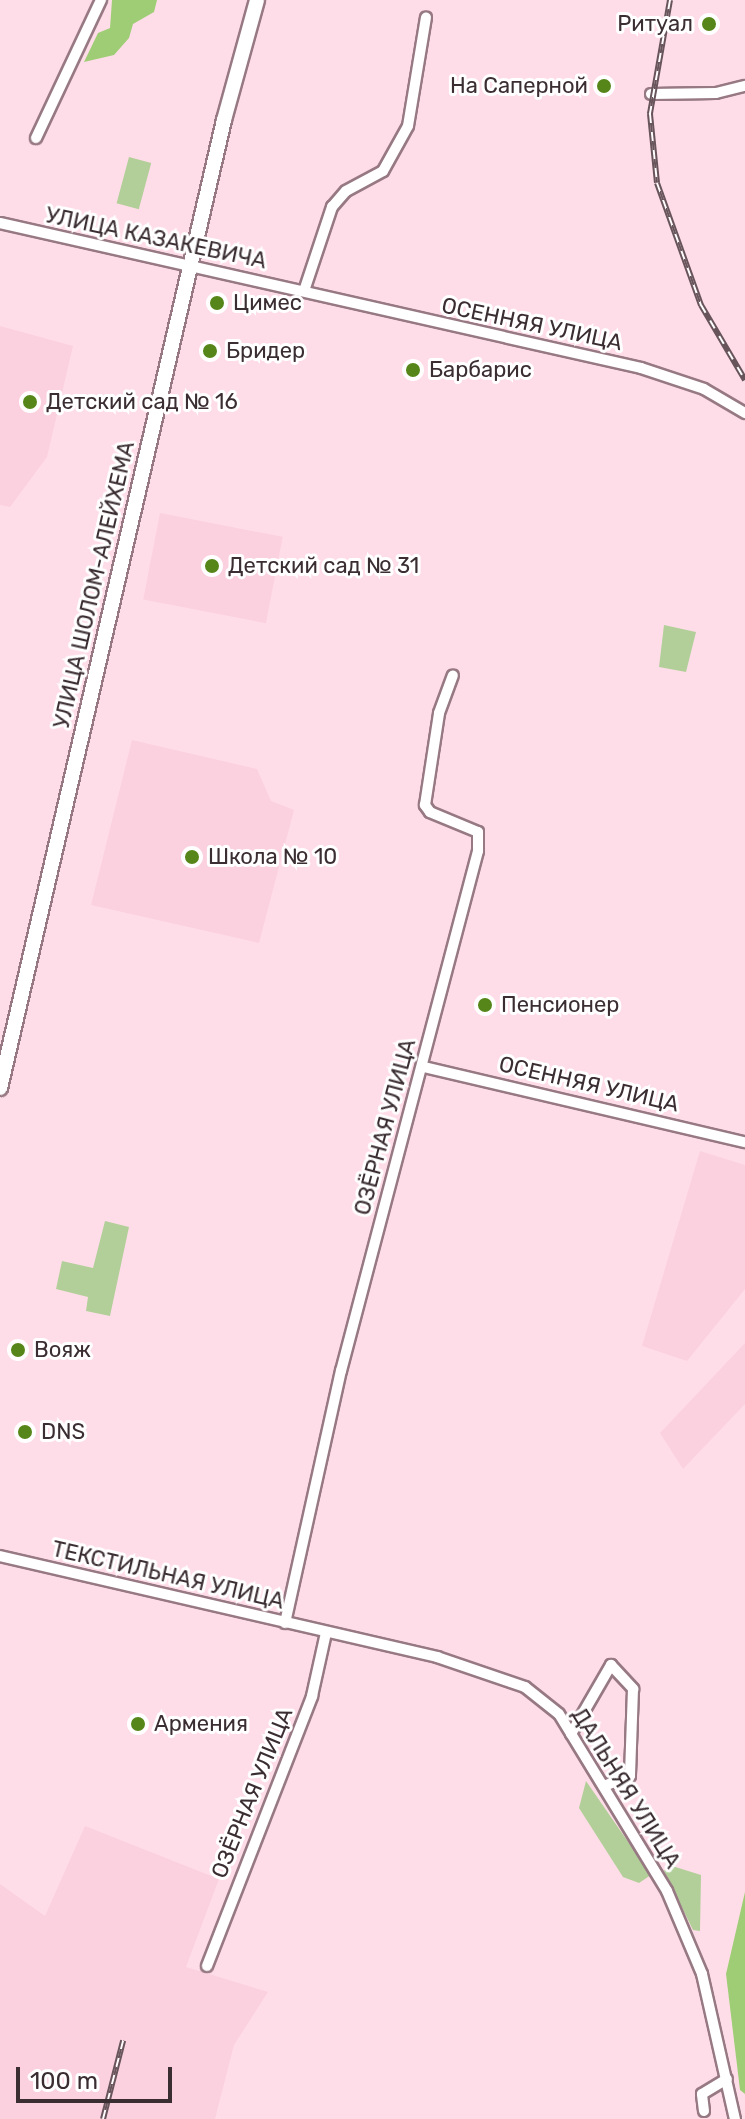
<!DOCTYPE html>
<meta charset="utf-8">
<style>
body{margin:0}
#map{position:relative;width:745px;height:2119px;overflow:hidden;background:#ffdde8;font-family:Rubik,sans-serif}
div>[style]{position:absolute}
[style*='--x']{left:calc(var(--x)*1px);top:calc(var(--y)*1px);width:calc(var(--w)*1px);rotate:calc(var(--a)*1deg)}
.built>*{inset:0;background:#fbd1e0;transform-origin:0 0}
.green>*{inset:0;background:#b2cf99;transform-origin:0 0}
.water>*{inset:0;background:#9fcd76}
.roads{filter:drop-shadow(2px 0 #977983) drop-shadow(-2px 0 #977983) drop-shadow(0 2px #977983) drop-shadow(0 -2px #977983)}
.minor>*{height:10px;margin:-5px;padding:0 5px;transform-origin:5px;border-radius:5px;background:#fff}
.major>*{height:14px;margin:-7px;padding:0 7px;transform-origin:7px;border-radius:7px;background:#fff}
.rail>*{height:6px;margin-top:-3px;transform-origin:0;background:repeating-linear-gradient(90deg,#fff 0 9px,#67555b 0 18px);box-sizing:border-box;border-block:2px solid #67555b}
.dots>*{width:22px;height:22px;translate:-50% -50%;box-sizing:border-box;border:4px solid #fff;border-radius:50%}
span{translate:-50% -50%;white-space:nowrap;text-align:center;line-height:1.15;-webkit-text-stroke:6px #fff;paint-order:stroke}
.poi-label{font-size:22px;color:#3b2e32}
.right{translate:-100% -50%;text-align:right}
.left{translate:0 -50%;text-align:left}
.street-label{font-size:22px;color:#3b2e32}
.scale{position:absolute;left:16px;top:2067px;width:156px;height:36px;box-sizing:border-box;border:4px solid #3b2e32;border-top:0;padding-left:10px;font-size:24px;line-height:28px;white-space:nowrap;color:#3b2e32;-webkit-text-stroke:6px #fff;paint-order:stroke}
</style>
<div id="map">
<div class="built">
<i style="clip-path:polygon(0 326px,73px 346px,47px 457px,10px 507px,0 505px)"></i>
<i style="left:160px;top:513px;width:125px;height:88px;rotate:11deg"></i>
<i style="clip-path:polygon(132px 740px,257px 769px,271px 801px,294px 810px,259px 943px,91px 905px)"></i>
<i style="clip-path:polygon(700px 1151px,745px 1165px,745px 1289px,687px 1361px,642px 1346px)"></i>
<i style="clip-path:polygon(745px 1343px,745px 1404px,683px 1469px,660px 1433px)"></i>
<i style="clip-path:polygon(85px 1826px,219px 1879px,186px 1967px,268px 1992px,234px 2045px,215px 2119px,0 2119px,0 1884px,45px 1916px)"></i>
</div>
<div class="green">
<i style="left:129px;top:157px;width:23px;height:48px;rotate:15deg"></i>
<i style="clip-path:polygon(664px 625px,696px 632px,686px 672px,659px 667px)"></i>
<i style="clip-path:polygon(105px 1221px,129px 1227px,110px 1316px,86px 1311px,88px 1297px,56px 1289px,62px 1261px,93px 1268px)"></i>
<i style="clip-path:polygon(586px 1781px,651px 1875px,639px 1883px,623px 1877px,579px 1808px)"></i>
<i style="clip-path:polygon(669px 1865px,701px 1875px,700px 1931px,693px 1930px,664px 1871px)"></i>
</div>
<div class="water">
<i style="clip-path:polygon(112px 0,157px 0,154px 12px,133px 24px,129px 38px,114px 55px,84px 62px,98px 33px,110px 28px)"></i>
<i style="clip-path:polygon(745px 1892px,745px 2094px,740px 2090px,726px 1974px)"></i>
</div>
<div class="roads">
<div class="minor">
<i style="--x:651;--y:94;--w:65;--a:-0.9"></i>
<i style="--x:716;--y:93;--w:30;--a:-14"></i>
<i style="--x:36;--y:138;--w:153;--a:-64.8"></i>
<i style="--x:0;--y:223;--w:657;--a:12.75"></i>
<i style="--x:641;--y:368;--w:66;--a:18.4"></i>
<i style="--x:704;--y:389;--w:48;--a:30.3"></i>
<i style="--x:304;--y:291;--w:89;--a:-71.6"></i>
<i style="--x:332;--y:207;--w:21;--a:-49"></i>
<i style="--x:346;--y:191;--w:42;--a:-28.4"></i>
<i style="--x:383;--y:171;--w:51;--a:-60.9"></i>
<i style="--x:408;--y:126;--w:110;--a:-80.6"></i>
<i style="--x:424;--y:1067;--w:330;--a:13.2"></i>
<i style="--x:0;--y:1556;--w:449;--a:13"></i>
<i style="--x:437;--y:1657;--w:93;--a:18.8"></i>
<i style="--x:525;--y:1687;--w:43;--a:38.5"></i>
<i style="--x:559;--y:1714;--w:207;--a:58.6"></i>
<i style="--x:667;--y:1891;--w:90;--a:67.1"></i>
<i style="--x:702;--y:1974;--w:149;--a:77.2"></i>
<i style="--x:285;--y:1623;--w:258;--a:-77.5"></i>
<i style="--x:341;--y:1371;--w:538;--a:-75.24"></i>
<i style="--x:478;--y:851;--w:19;--a:-90"></i>
<i style="--x:478;--y:832;--w:52;--a:-157.4"></i>
<i style="--x:430;--y:812;--w:9;--a:-126"></i>
<i style="--x:425;--y:805;--w:93;--a:-81.3"></i>
<i style="--x:439;--y:713;--w:40;--a:-69.8"></i>
<i style="--x:571;--y:1734;--w:80;--a:-59.9"></i>
<i style="--x:611;--y:1665;--w:33;--a:47"></i>
<i style="--x:633;--y:1689;--w:87;--a:92"></i>
<i style="--x:630;--y:1776;--w:28;--a:159"></i>
<i style="--x:207;--y:1966;--w:290;--a:-68.7"></i>
<i style="--x:312;--y:1696;--w:65;--a:-77.5"></i>
<i style="--x:704;--y:2111;--w:17;--a:-97"></i>
<i style="--x:702;--y:2094;--w:29;--a:-31"></i>
</div>
<div class="major">
<i style="--x:0;--y:1088;--w:994;--a:-76.97"></i>
<i style="--x:224;--y:120;--w:124;--a:-74.6"></i>
</div>
</div>
<div class="rail">
<i style="--x:670;--y:0;--w:116;--a:100"></i>
<i style="--x:650;--y:114;--w:69;--a:84.2"></i>
<i style="--x:657;--y:183;--w:130;--a:70.2"></i>
<i style="--x:701;--y:305;--w:87;--a:59.6"></i>
<i style="--x:103;--y:2119;--w:81;--a:-75.6"></i>
</div>
<div class="dots">
<i style="left:709px;top:24px;background:#568619"></i>
<i style="left:604px;top:86px;background:#568619"></i>
<i style="left:217px;top:303px;background:#568619"></i>
<i style="left:210px;top:351px;background:#568619"></i>
<i style="left:413px;top:370px;background:#568619"></i>
<i style="left:30px;top:402px;background:#568619"></i>
<i style="left:212px;top:566px;background:#568619"></i>
<i style="left:192px;top:857px;background:#568619"></i>
<i style="left:485px;top:1005px;background:#568619"></i>
<i style="left:18px;top:1350px;background:#568619"></i>
<i style="left:25px;top:1432px;background:#568619"></i>
<i style="left:138px;top:1724px;background:#568619"></i>
</div>
<div class="poi-label">
<span class="right" style="left:693px;top:24px">Ритуал</span>
<span class="right" style="left:588px;top:86px">На Саперной</span>
<span class="left" style="left:233px;top:303px">Цимес</span>
<span class="left" style="left:226px;top:351px">Бридер</span>
<span class="left" style="left:429px;top:370px">Барбарис</span>
<span class="left" style="left:46px;top:402px">Детский сад № 16</span>
<span class="left" style="left:228px;top:566px">Детский сад № 31</span>
<span class="left" style="left:208px;top:857px">Школа № 10</span>
<span class="left" style="left:501px;top:1005px">Пенсионер</span>
<span class="left" style="left:34px;top:1350px">Вояж</span>
<span class="left" style="left:41px;top:1432px">DNS</span>
<span class="left" style="left:154px;top:1724px">Армения</span>
</div>
<div class="street-label">
<span style="left:156px;top:238px;rotate:12deg">УЛИЦА КАЗАКЕВИЧА</span>
<span style="left:532px;top:324px;rotate:12deg">ОСЕННЯЯ УЛИЦА</span>
<span style="left:94px;top:585px;rotate:-77deg">УЛИЦА ШОЛОМ-АЛЕЙХЕМА</span>
<span style="left:589px;top:1084px;rotate:13deg">ОСЕННЯЯ УЛИЦА</span>
<span style="left:385px;top:1127px;rotate:-75deg">ОЗЁРНАЯ УЛИЦА</span>
<span style="left:168px;top:1575px;rotate:13deg">ТЕКСТИЛЬНАЯ УЛИЦА</span>
<span style="left:626px;top:1788px;rotate:58deg">ДАЛЬНЯЯ УЛИЦА</span>
<span style="left:252px;top:1793px;rotate:-68deg">ОЗЁРНАЯ УЛИЦА</span>
</div>
<div class="scale">100 m</div>
</div>
